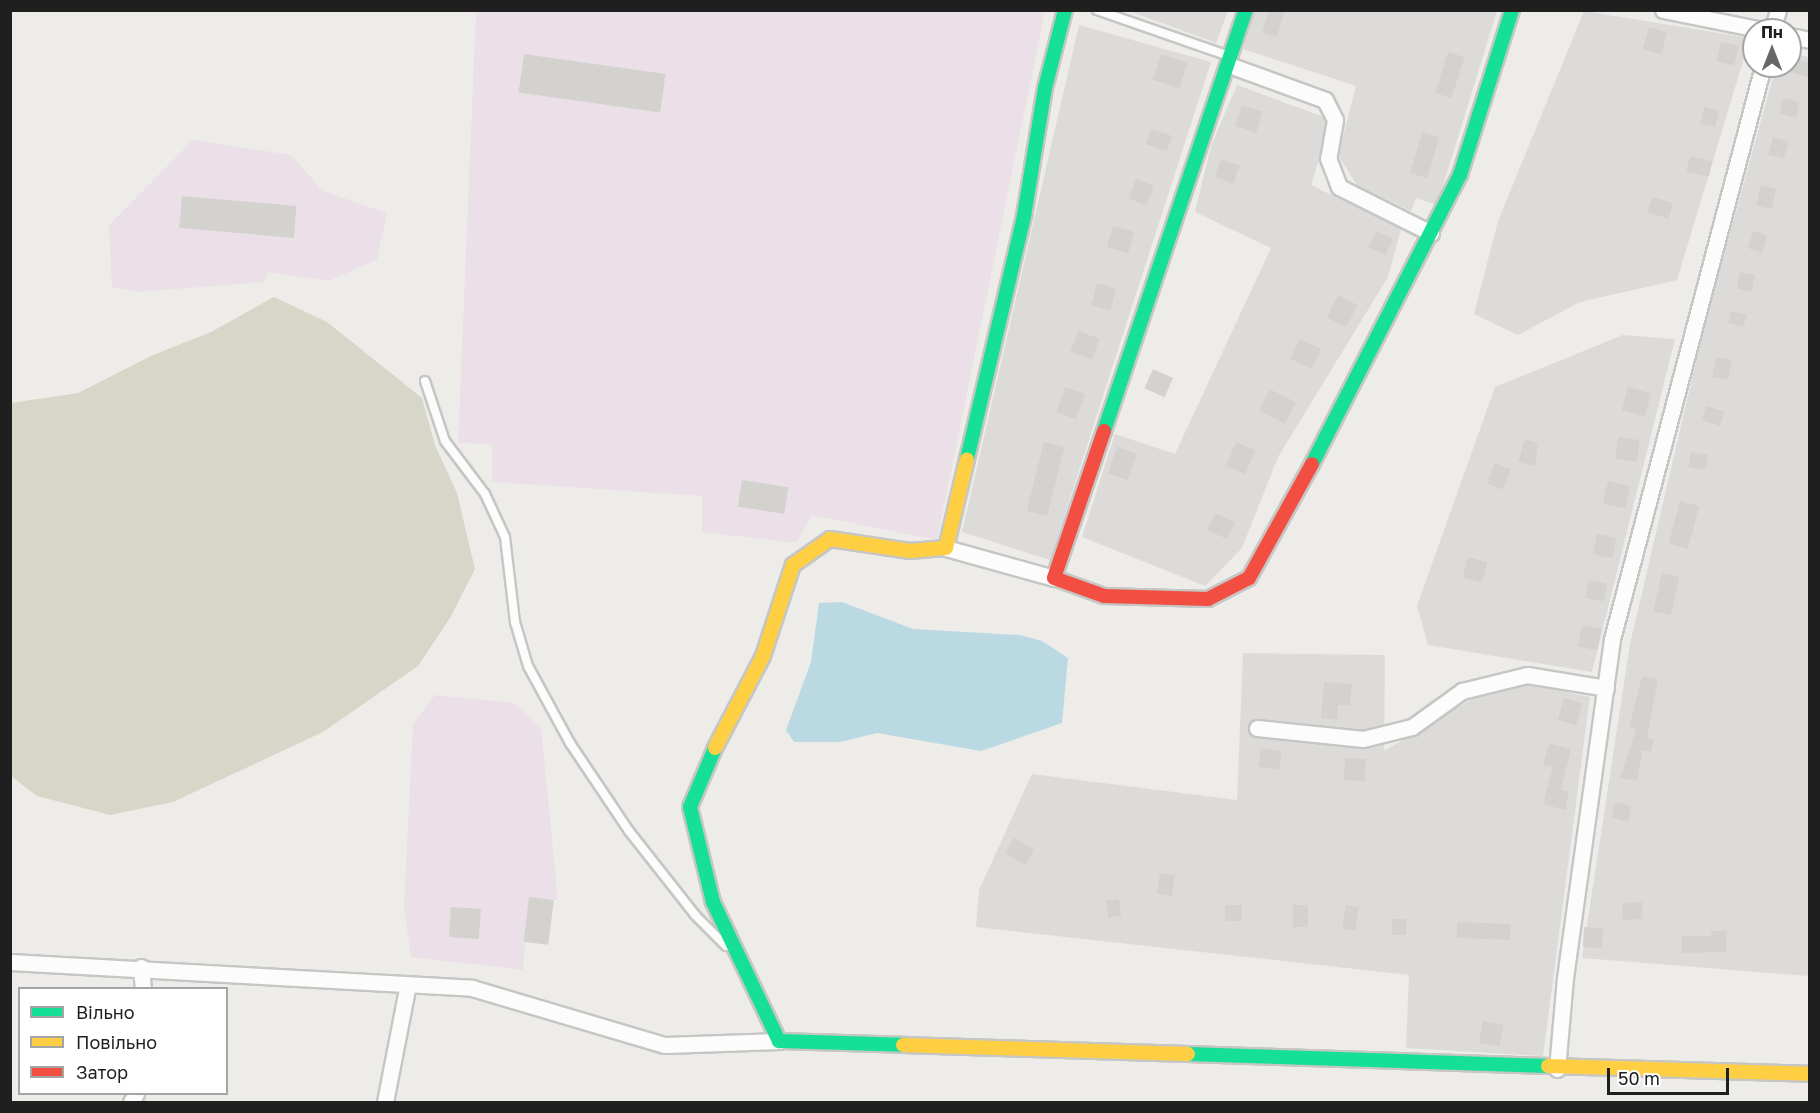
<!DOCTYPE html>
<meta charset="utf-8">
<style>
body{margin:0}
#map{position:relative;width:1820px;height:1113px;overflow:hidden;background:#edece8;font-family:"Golos Text",sans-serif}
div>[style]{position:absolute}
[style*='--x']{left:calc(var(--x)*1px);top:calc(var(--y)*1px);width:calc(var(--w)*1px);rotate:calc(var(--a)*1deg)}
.residential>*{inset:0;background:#dddbd9}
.industrial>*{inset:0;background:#ebe0e7}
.construction>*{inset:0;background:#d7d7c9}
.water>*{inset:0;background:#bad9e2}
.building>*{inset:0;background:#d4d2cf;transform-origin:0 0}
.roads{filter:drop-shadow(2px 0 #c6c6c4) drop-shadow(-2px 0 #c6c6c4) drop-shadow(0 2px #c6c6c4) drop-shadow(0 -2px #c6c6c4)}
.lane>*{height:8px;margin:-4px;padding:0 4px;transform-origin:4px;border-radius:4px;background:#fcfcfc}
.street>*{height:15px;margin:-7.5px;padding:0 7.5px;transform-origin:7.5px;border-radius:7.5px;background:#fcfcfc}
.fast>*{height:14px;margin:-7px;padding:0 7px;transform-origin:7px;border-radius:7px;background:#16e098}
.slow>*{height:14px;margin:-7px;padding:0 7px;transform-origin:7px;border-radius:7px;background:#ffcf43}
.jam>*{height:14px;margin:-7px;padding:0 7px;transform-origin:7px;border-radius:7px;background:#f24e42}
span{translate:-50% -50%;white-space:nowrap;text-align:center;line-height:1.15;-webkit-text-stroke:4.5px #fff;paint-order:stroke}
.frame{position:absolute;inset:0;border:12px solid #1f1f1f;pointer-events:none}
.legend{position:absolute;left:18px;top:987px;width:210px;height:108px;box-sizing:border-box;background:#fff;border:2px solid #a5a5a5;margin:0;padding:8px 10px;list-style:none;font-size:18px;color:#1f1f1f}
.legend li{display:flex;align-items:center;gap:12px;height:30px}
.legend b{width:30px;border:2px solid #a5a5a5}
.north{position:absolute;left:1742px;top:18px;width:60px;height:60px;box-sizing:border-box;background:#fff;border:2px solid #a5a5a5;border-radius:50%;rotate:0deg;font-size:16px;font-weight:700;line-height:24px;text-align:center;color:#1f1f1f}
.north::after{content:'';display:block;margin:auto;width:21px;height:27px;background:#676765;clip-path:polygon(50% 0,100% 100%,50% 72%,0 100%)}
.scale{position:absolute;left:1607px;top:1068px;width:122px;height:27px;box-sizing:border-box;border:3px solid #1f1f1f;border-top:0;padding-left:8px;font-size:18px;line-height:21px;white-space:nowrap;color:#1f1f1f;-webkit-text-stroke:4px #fff;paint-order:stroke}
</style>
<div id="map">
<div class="residential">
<i style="clip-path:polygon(1129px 11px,1228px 11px,1216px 43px)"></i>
<i style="clip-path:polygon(1255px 11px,1497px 11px,1437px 205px,1416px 198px,1411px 211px,1357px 185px,1338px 155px,1356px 86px,1243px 49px)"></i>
<i style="clip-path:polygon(1584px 11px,1750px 38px,1677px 280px,1580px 302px,1518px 335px,1474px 314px,1498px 221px)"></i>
<i style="clip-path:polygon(1079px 25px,1211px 62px,1050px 560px,962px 532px)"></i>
<i style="clip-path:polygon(1790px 53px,1809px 57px,1809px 976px,1582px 958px,1630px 644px,1703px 332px,1776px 66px,1790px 66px)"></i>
<i style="clip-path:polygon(1237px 85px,1324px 117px,1328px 132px,1311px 185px,1401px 229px,1388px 277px,1278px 457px,1242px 548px,1205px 586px,1082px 537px,1115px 434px,1175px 454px,1271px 248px,1195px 212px,1211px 146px)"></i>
<i style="clip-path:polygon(1623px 335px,1675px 339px,1592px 672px,1428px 645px,1417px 606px,1495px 387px)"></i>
<i style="clip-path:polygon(1243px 653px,1385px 655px,1384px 751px,1472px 699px,1526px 684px,1590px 697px,1543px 1056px,1406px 1048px,1409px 975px,976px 927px,979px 890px,1032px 774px,1237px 800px)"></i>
</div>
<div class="industrial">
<i style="clip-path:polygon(476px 11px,1045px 11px,937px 540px,811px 515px,797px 543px,702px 532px,702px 496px,492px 482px,492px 444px,458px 443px)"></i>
<i style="clip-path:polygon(193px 140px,291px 155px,323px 191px,387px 213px,377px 259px,329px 281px,267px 272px,265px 282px,136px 292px,112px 287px,109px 225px)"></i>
<i style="clip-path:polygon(435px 695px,514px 703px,541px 728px,558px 900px,529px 898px,523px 970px,411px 957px,404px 907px,413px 724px)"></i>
</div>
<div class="construction">
<i style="clip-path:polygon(274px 297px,327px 322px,422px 398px,435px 445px,457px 493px,475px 569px,450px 618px,418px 666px,323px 732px,173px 802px,110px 815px,37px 796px,11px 776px,11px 403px,78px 393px,153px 355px,211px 332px)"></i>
</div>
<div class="water">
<i style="clip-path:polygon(842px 602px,913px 629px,1020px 635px,1042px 641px,1068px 658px,1062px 723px,981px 751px,877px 733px,840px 742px,794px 742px,786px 730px,811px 662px,819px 603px)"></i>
</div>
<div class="building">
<i style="clip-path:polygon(1269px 10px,1285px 10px,1277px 37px,1262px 33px)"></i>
<i style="left:1649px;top:27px;width:19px;height:23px;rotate:16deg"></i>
<i style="left:1721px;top:42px;width:18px;height:20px;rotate:13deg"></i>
<i style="left:1448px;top:52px;width:17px;height:43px;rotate:17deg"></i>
<i style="left:524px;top:54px;width:143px;height:39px;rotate:8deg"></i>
<i style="left:1161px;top:54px;width:28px;height:27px;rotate:18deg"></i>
<i style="clip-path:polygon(1794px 58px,1809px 62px,1808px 77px,1790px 72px)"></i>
<i style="left:1783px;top:98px;width:17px;height:16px;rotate:13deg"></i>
<i style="left:1242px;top:105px;width:22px;height:22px;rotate:18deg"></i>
<i style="left:1704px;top:107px;width:16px;height:17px;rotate:14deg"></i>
<i style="left:1151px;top:129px;width:22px;height:16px;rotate:18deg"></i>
<i style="left:1422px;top:132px;width:18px;height:43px;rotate:16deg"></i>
<i style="left:1773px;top:137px;width:16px;height:18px;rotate:15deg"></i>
<i style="left:1690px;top:156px;width:23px;height:16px;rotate:13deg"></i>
<i style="left:1221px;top:159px;width:20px;height:19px;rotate:20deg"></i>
<i style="left:1136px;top:179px;width:19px;height:21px;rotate:21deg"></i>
<i style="left:1761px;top:185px;width:16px;height:21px;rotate:14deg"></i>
<i style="left:182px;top:196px;width:115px;height:32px;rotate:5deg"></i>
<i style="left:1652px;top:197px;width:22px;height:16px;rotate:16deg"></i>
<i style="left:1113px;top:226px;width:22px;height:22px;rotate:16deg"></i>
<i style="left:1376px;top:231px;width:19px;height:18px;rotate:25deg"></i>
<i style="left:1753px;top:231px;width:15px;height:18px;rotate:16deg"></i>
<i style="left:1740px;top:272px;width:15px;height:17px;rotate:11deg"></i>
<i style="left:1097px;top:283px;width:20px;height:23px;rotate:15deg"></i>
<i style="left:1338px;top:295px;width:22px;height:25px;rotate:27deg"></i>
<i style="left:1731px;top:311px;width:16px;height:12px;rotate:14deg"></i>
<i style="left:1078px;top:331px;width:23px;height:22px;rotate:20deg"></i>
<i style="left:1299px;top:339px;width:24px;height:22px;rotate:24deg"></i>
<i style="left:1716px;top:357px;width:16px;height:20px;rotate:11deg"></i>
<i style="left:1153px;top:369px;width:22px;height:21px;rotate:24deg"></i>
<i style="left:1065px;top:387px;width:21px;height:27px;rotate:19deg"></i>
<i style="left:1628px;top:387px;width:24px;height:24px;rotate:15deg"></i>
<i style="left:1270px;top:389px;width:29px;height:24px;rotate:27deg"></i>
<i style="left:1706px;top:406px;width:19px;height:15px;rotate:16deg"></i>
<i style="left:1618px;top:437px;width:22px;height:22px;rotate:8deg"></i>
<i style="clip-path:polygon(1525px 439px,1538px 443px,1535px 466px,1518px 462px)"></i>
<i style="left:1044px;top:442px;width:21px;height:71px;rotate:14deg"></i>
<i style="left:1236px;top:442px;width:21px;height:26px;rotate:23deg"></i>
<i style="left:1117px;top:447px;width:21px;height:28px;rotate:19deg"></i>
<i style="left:1691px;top:452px;width:17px;height:15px;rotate:10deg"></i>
<i style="left:1495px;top:463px;width:17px;height:22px;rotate:21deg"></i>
<i style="left:742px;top:480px;width:47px;height:27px;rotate:9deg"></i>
<i style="left:1608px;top:481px;width:23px;height:23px;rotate:13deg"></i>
<i style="left:1680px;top:501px;width:20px;height:44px;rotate:15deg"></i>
<i style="left:1215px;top:513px;width:22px;height:19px;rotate:24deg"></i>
<i style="left:1597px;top:534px;width:20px;height:21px;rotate:11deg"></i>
<i style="left:1468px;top:557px;width:20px;height:21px;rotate:15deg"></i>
<i style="left:1662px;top:573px;width:18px;height:39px;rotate:13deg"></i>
<i style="left:1589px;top:580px;width:19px;height:18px;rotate:12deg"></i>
<i style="left:1582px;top:625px;width:20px;height:22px;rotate:11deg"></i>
<i style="clip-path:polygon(1642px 676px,1658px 679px,1647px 738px,1654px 740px,1651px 752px,1643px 750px,1637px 781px,1620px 778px,1636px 729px,1629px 728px)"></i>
<i style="clip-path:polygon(1324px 682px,1352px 684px,1350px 706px,1338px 705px,1337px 720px,1321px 718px)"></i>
<i style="left:1564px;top:698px;width:19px;height:23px;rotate:16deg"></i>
<i style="clip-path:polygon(1549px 743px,1571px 749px,1561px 790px,1569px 792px,1565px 810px,1543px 804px,1553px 767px,1543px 765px)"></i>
<i style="left:1261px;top:748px;width:21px;height:19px;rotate:8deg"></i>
<i style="left:1345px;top:758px;width:21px;height:22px;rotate:3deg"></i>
<i style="left:1615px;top:802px;width:17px;height:16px;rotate:13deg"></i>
<i style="left:1014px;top:838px;width:23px;height:18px;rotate:29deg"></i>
<i style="left:1160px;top:873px;width:15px;height:21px;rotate:8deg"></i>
<i style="left:529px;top:897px;width:25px;height:45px;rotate:7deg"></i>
<i style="left:1119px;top:899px;width:17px;height:13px;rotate:83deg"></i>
<i style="left:1642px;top:902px;width:17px;height:20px;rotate:87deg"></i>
<i style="left:1225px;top:905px;width:17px;height:16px"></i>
<i style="left:1293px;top:905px;width:15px;height:22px"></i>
<i style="left:1346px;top:905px;width:13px;height:24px;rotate:9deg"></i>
<i style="left:451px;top:907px;width:30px;height:30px;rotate:4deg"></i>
<i style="left:1392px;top:919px;width:14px;height:16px"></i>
<i style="left:1457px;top:922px;width:54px;height:16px;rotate:2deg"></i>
<i style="left:1584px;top:927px;width:19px;height:20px;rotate:3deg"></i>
<i style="clip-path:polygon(1711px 931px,1727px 931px,1726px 952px,1682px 953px,1682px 936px,1711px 936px)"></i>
<i style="left:1483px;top:1021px;width:21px;height:22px;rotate:11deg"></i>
</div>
<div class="roads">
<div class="lane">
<i style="--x:1097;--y:10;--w:140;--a:19.2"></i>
<i style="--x:425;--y:381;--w:63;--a:71.6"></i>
<i style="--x:445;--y:441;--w:66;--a:53"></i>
<i style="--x:485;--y:494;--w:47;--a:65.1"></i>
<i style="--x:505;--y:537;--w:86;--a:83.3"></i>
<i style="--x:515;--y:622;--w:46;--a:73.5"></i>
<i style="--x:528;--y:666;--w:88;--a:61.4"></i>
<i style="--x:570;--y:743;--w:106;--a:56.2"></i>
<i style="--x:629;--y:831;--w:107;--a:51.8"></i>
<i style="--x:695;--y:915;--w:44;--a:45"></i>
</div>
<div class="street">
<i style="--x:1663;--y:10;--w:102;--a:11.3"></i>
<i style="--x:1772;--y:30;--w:21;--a:-73"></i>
<i style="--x:1790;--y:36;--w:20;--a:11"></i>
<i style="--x:1229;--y:65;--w:102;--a:20"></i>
<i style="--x:1325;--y:100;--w:22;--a:63"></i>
<i style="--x:1335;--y:120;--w:39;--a:100"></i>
<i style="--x:1328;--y:158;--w:31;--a:69"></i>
<i style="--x:1339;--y:187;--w:103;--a:26.6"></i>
<i style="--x:946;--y:548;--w:112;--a:15.5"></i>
<i style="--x:1257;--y:728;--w:107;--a:5.9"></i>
<i style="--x:1363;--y:739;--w:50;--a:-13.8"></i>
<i style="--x:1412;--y:727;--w:62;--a:-35.8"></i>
<i style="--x:1462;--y:691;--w:67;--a:-13.8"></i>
<i style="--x:1527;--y:675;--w:80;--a:9.3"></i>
<i style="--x:10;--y:962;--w:463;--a:3.2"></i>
<i style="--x:472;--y:988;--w:201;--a:16.5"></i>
<i style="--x:665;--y:1045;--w:114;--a:-2"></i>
<i style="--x:141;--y:967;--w:21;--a:85"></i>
<i style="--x:1557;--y:1069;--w:91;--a:-85"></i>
<i style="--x:1565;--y:978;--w:342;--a:-82.1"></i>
<i style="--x:1612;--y:639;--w:593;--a:-75.24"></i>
<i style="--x:131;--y:1102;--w:9;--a:-58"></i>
<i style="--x:385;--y:1102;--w:120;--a:-79"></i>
</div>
<div class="fast">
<i style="--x:1104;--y:431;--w:444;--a:-71.4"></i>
<i style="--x:967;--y:459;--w:250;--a:-76.8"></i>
<i style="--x:1024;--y:216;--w:130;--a:-80.7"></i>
<i style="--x:1045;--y:88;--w:81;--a:-75.6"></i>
<i style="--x:1312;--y:464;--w:325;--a:-62.9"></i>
<i style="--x:1460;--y:175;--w:173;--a:-72.5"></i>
<i style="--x:715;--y:748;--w:64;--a:113"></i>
<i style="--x:690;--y:807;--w:98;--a:76.4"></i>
<i style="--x:713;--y:902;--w:154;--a:64.6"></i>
<i style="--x:779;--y:1041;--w:124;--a:1.8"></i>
<i style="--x:1188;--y:1054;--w:360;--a:1.9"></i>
</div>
<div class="slow">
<i style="--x:715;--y:748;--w:104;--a:-62.4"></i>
<i style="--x:763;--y:656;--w:96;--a:-71.8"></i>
<i style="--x:793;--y:565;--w:45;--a:-35.1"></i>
<i style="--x:830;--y:539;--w:81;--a:8.5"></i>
<i style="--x:910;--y:551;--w:36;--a:-5"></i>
<i style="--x:946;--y:548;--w:91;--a:-76.7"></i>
<i style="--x:903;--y:1045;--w:285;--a:1.8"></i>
<i style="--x:1548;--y:1066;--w:262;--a:1.7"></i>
</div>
<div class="jam">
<i style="--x:1104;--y:431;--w:155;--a:108.8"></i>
<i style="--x:1054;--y:578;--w:53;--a:19.8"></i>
<i style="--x:1104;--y:596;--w:104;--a:1.7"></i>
<i style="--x:1208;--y:599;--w:46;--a:-27.1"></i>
<i style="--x:1249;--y:578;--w:130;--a:-61.1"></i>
</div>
</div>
<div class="frame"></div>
<ul class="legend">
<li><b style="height:8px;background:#16e098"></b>Вільно</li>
<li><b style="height:8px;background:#ffcf43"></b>Повільно</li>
<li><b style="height:8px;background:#f24e42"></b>Затор</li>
</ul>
<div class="north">Пн</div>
<div class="scale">50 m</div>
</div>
